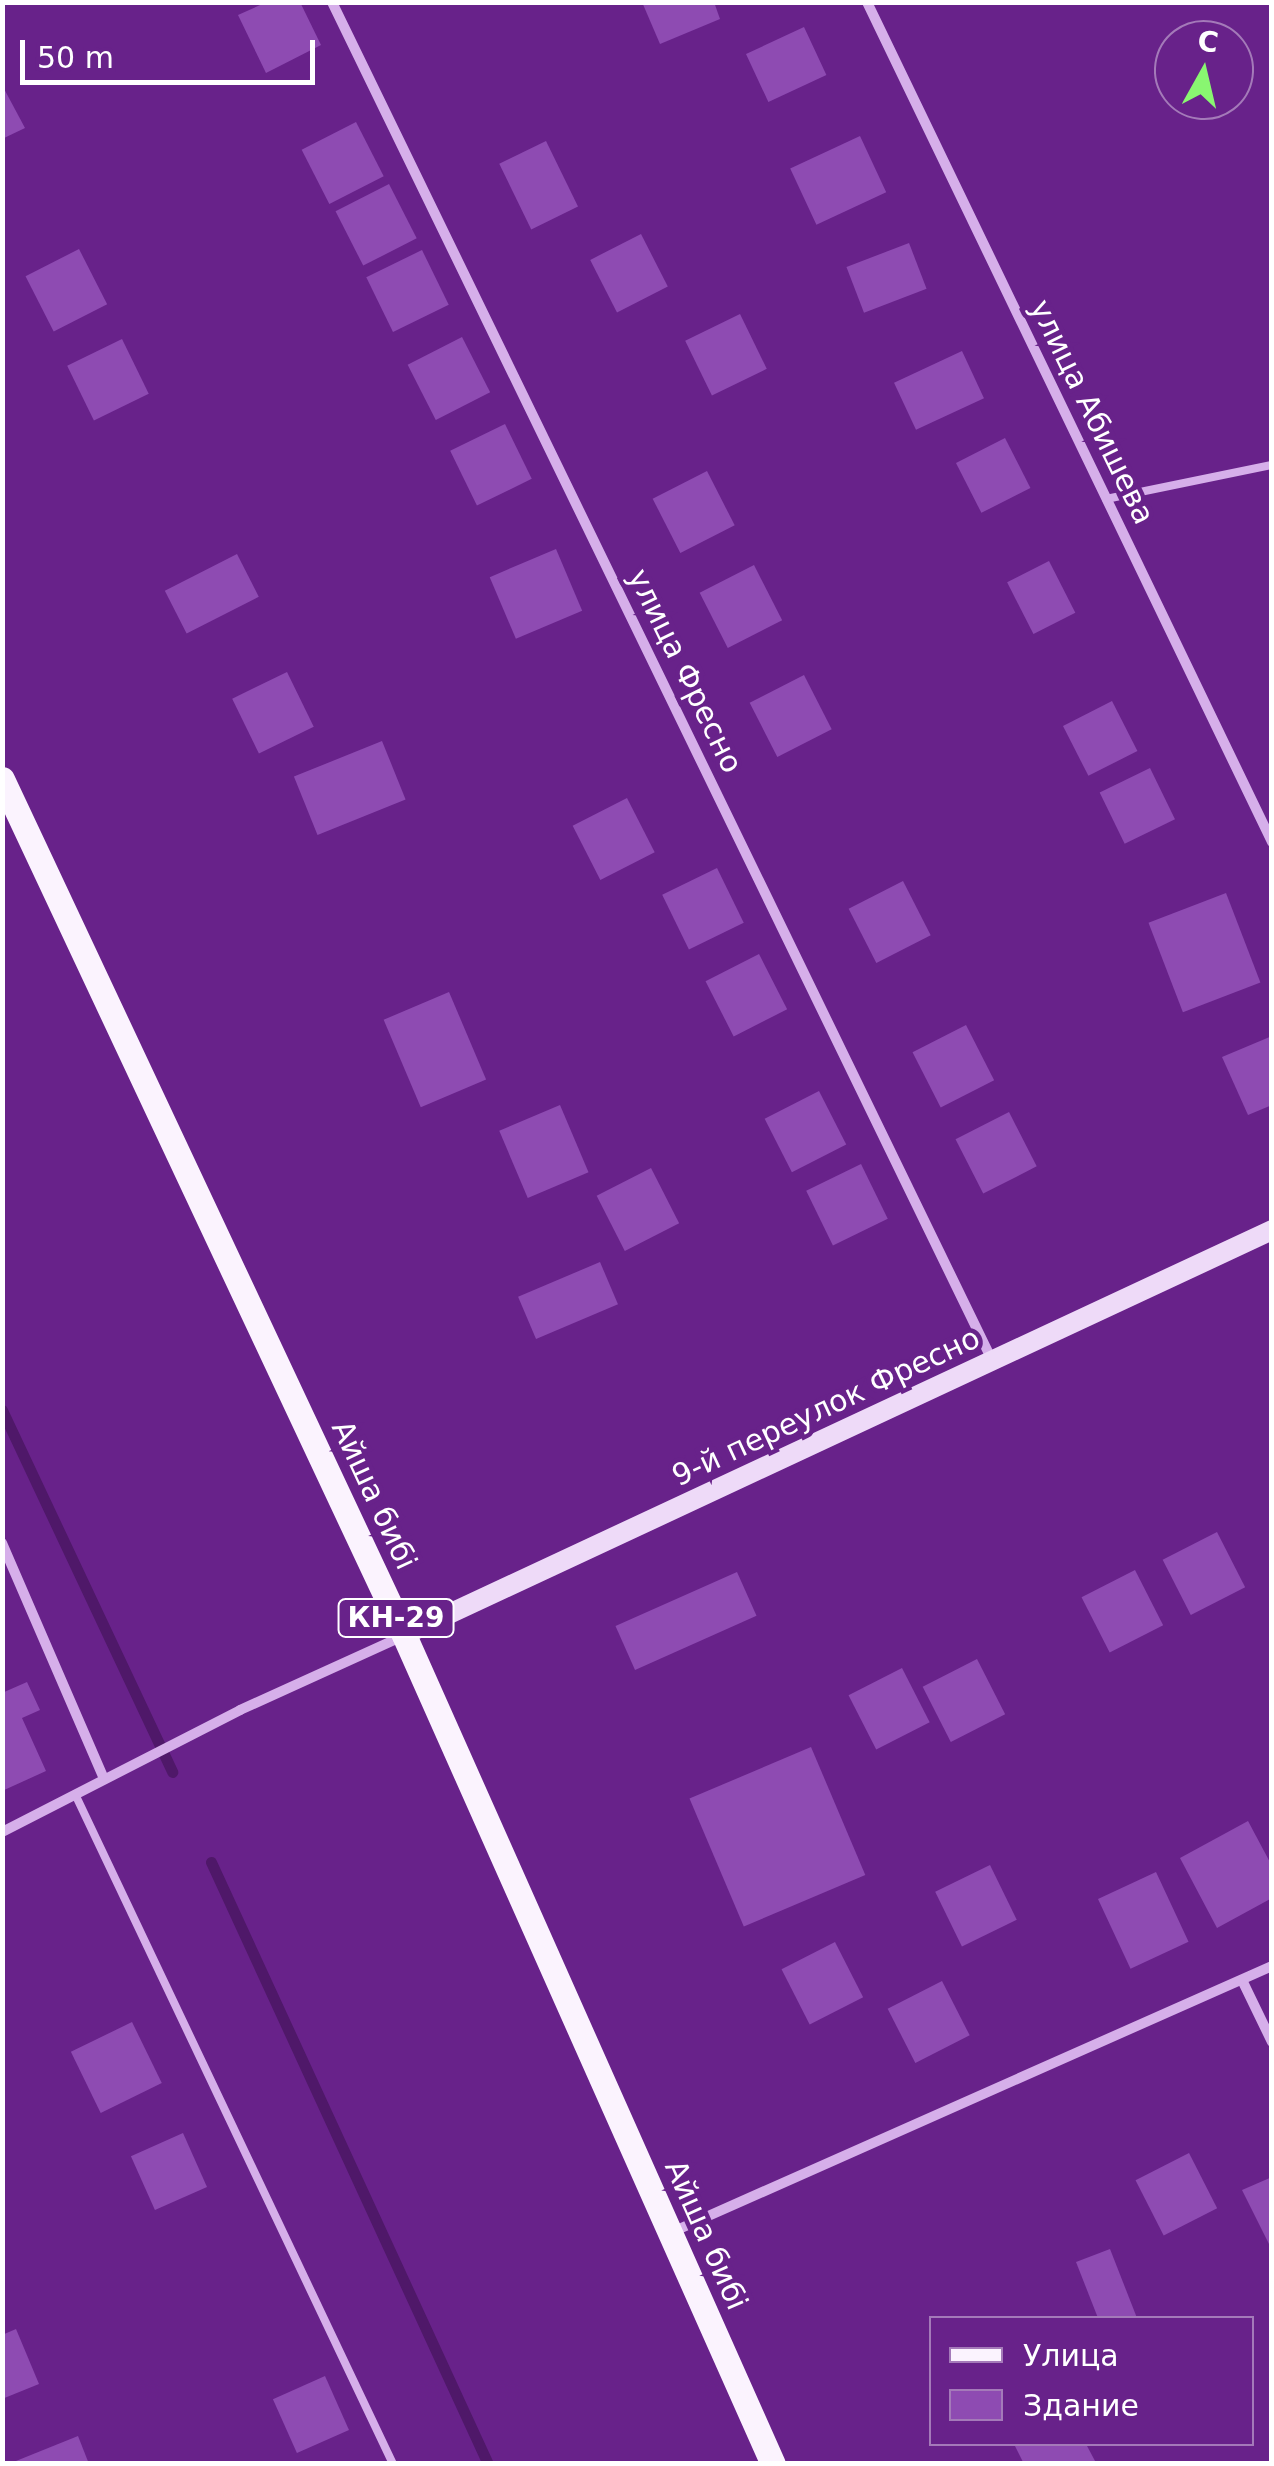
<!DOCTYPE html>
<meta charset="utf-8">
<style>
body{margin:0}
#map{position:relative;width:1274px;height:2466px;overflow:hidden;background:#68228a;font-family:"DejaVu Sans",sans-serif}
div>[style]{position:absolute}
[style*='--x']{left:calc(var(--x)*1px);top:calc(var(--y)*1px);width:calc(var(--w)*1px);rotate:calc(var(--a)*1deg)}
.stream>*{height:11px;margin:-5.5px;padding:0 5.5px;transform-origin:5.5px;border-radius:5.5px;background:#4f1869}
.building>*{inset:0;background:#8e4bb2;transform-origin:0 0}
.lane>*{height:8px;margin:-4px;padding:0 4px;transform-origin:4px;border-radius:4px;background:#d6afea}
.street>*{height:10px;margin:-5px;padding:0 5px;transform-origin:5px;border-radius:5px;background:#d6afea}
.secondary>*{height:20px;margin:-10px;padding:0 10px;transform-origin:10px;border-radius:10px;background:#eedaf8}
.primary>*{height:25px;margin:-12.5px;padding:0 12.5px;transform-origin:12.5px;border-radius:12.5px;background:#fbf3fe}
span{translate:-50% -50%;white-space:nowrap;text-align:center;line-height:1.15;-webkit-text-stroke:9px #68228a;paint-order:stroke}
.shield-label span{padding:2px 8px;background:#68228a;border:2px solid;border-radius:8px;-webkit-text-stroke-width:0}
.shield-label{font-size:28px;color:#fff;font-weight:700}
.street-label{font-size:30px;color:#fff}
.frame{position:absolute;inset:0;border:5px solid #fff;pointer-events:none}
.legend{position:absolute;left:929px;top:2316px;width:325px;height:130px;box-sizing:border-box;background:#68228a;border:2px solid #a47ab9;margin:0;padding:12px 18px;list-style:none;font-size:30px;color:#fff}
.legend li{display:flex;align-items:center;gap:20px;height:50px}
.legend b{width:50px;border:2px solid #a47ab9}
.north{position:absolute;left:1154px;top:20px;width:100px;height:100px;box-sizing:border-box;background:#68228a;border:2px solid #a47ab9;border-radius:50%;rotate:8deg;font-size:28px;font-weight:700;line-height:40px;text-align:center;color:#fff}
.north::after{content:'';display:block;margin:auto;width:35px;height:45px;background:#89f671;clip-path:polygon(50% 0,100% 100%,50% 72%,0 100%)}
.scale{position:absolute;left:20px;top:40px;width:295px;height:45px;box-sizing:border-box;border:5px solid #fff;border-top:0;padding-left:12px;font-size:30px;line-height:35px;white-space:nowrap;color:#fff;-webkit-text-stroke:8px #68228a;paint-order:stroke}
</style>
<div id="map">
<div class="stream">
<i style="--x:2;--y:1410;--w:400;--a:64.8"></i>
<i style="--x:211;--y:1862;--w:663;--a:65.29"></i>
</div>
<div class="building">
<i style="clip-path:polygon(267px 2px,300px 2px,321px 45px,266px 73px,238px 15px)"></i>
<i style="clip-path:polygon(642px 2px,714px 2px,720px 19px,660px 44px)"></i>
<i style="left:804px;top:27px;width:53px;height:64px;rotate:65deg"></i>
<i style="clip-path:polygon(2px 85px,25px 128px,2px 139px)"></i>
<i style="left:356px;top:122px;width:61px;height:61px;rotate:63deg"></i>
<i style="left:860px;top:136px;width:62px;height:77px;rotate:65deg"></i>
<i style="left:546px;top:141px;width:73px;height:52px;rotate:64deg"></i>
<i style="left:389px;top:184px;width:61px;height:60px;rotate:63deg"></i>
<i style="left:641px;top:234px;width:59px;height:57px;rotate:63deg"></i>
<i style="left:909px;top:243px;width:49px;height:67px;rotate:69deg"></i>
<i style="left:79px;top:249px;width:62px;height:60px;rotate:63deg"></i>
<i style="left:422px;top:250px;width:61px;height:62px;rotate:64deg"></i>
<i style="left:740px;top:314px;width:61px;height:61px;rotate:64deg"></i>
<i style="left:462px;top:337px;width:62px;height:61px;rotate:63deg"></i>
<i style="left:122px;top:339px;width:61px;height:61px;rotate:64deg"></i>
<i style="left:962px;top:351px;width:52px;height:75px;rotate:65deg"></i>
<i style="left:505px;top:424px;width:61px;height:61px;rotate:64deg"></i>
<i style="left:1005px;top:438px;width:56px;height:55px;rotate:63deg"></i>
<i style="left:707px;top:471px;width:61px;height:61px;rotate:63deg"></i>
<i style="left:556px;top:549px;width:67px;height:72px;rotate:67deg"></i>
<i style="left:237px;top:554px;width:48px;height:81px;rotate:63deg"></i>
<i style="left:1049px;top:561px;width:58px;height:47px;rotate:63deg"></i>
<i style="left:754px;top:565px;width:62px;height:61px;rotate:63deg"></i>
<i style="left:287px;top:672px;width:61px;height:61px;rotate:64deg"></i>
<i style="left:804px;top:675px;width:61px;height:61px;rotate:63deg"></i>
<i style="left:1112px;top:701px;width:56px;height:55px;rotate:63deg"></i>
<i style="left:382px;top:741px;width:63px;height:95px;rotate:68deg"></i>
<i style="left:1150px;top:768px;width:57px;height:56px;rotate:64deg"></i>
<i style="left:627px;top:798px;width:61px;height:61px;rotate:63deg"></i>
<i style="left:717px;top:868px;width:61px;height:61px;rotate:64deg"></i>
<i style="left:903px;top:881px;width:61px;height:61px;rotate:63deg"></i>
<i style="left:1226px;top:893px;width:96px;height:83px;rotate:69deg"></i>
<i style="left:759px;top:954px;width:62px;height:60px;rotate:63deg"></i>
<i style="left:449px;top:992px;width:95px;height:71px;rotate:67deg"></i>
<i style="left:966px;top:1025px;width:62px;height:60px;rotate:63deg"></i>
<i style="clip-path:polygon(1272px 1036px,1272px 1105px,1248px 1115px,1222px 1057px)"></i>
<i style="left:819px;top:1091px;width:60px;height:61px;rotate:63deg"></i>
<i style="left:560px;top:1105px;width:73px;height:66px;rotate:67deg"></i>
<i style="left:1009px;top:1112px;width:61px;height:60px;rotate:63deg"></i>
<i style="left:861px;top:1164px;width:61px;height:61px;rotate:64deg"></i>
<i style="left:651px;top:1168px;width:62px;height:61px;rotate:63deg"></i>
<i style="left:600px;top:1262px;width:46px;height:89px;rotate:67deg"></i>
<i style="left:1217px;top:1532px;width:62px;height:61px;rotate:63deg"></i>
<i style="left:1135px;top:1570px;width:62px;height:60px;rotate:63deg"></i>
<i style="left:737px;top:1572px;width:48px;height:133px;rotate:66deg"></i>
<i style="left:977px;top:1659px;width:62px;height:61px;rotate:63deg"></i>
<i style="left:902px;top:1668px;width:61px;height:60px;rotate:63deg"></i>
<i style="clip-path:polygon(27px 1682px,40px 1710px,22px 1718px,46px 1771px,2px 1791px,2px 1693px)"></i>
<i style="left:811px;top:1747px;width:139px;height:132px;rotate:67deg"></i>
<i style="clip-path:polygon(1248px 1821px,1272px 1866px,1272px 1898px,1217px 1928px,1180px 1858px)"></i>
<i style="left:990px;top:1865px;width:61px;height:61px;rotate:64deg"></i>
<i style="left:1156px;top:1872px;width:77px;height:64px;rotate:65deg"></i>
<i style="left:835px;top:1942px;width:62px;height:60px;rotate:63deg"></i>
<i style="left:942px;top:1981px;width:61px;height:61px;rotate:63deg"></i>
<i style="left:132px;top:2022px;width:68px;height:68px;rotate:64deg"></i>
<i style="left:183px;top:2133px;width:59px;height:57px;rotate:66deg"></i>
<i style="left:1189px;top:2153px;width:62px;height:60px;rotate:63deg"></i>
<i style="clip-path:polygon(1272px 2177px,1272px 2250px,1242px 2190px)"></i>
<i style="clip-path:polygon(1110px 2249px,1137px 2318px,1098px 2318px,1076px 2262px)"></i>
<i style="clip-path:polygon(16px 2329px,39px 2384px,2px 2399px,2px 2335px)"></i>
<i style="left:325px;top:2376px;width:59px;height:57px;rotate:66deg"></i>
<i style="clip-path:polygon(78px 2436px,89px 2464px,11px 2464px,11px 2463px)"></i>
<i style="clip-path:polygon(1014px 2444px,1086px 2444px,1095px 2461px,1024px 2464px)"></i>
</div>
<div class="lane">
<i style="--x:1106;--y:499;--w:169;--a:-11.6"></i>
<i style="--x:75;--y:1794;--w:742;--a:64.61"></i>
</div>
<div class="street">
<i style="--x:332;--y:2;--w:1510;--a:64.08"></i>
<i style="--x:867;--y:2;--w:933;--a:64.26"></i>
<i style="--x:2;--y:1543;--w:257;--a:66.6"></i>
<i style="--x:2;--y:1832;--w:267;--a:-27.1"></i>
<i style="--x:240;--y:1710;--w:179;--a:-24.4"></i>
<i style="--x:1242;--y:1980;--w:69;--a:64.2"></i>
<i style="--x:670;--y:2233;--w:659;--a:-23.92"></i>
</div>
<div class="secondary">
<i style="--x:404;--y:1635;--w:958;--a:-25.01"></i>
</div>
<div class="primary">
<i style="--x:2;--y:779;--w:946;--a:64.84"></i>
<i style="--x:404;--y:1635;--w:907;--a:66.01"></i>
</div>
<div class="shield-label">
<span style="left:396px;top:1618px">КН-29</span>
</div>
<div class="street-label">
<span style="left:1092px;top:412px;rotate:64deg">улица Абишева</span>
<span style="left:685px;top:671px;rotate:64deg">улица Фресно</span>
<span style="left:826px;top:1407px;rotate:-25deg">9-й переулок Фресно</span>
<span style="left:374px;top:1495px;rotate:65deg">Айша бибі</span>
<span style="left:706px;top:2235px;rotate:66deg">Айша бибі</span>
</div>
<div class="frame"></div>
<ul class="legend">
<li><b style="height:12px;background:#fbf3fe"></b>Улица</li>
<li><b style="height:28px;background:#8e4bb2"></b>Здание</li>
</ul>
<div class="north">С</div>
<div class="scale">50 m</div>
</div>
